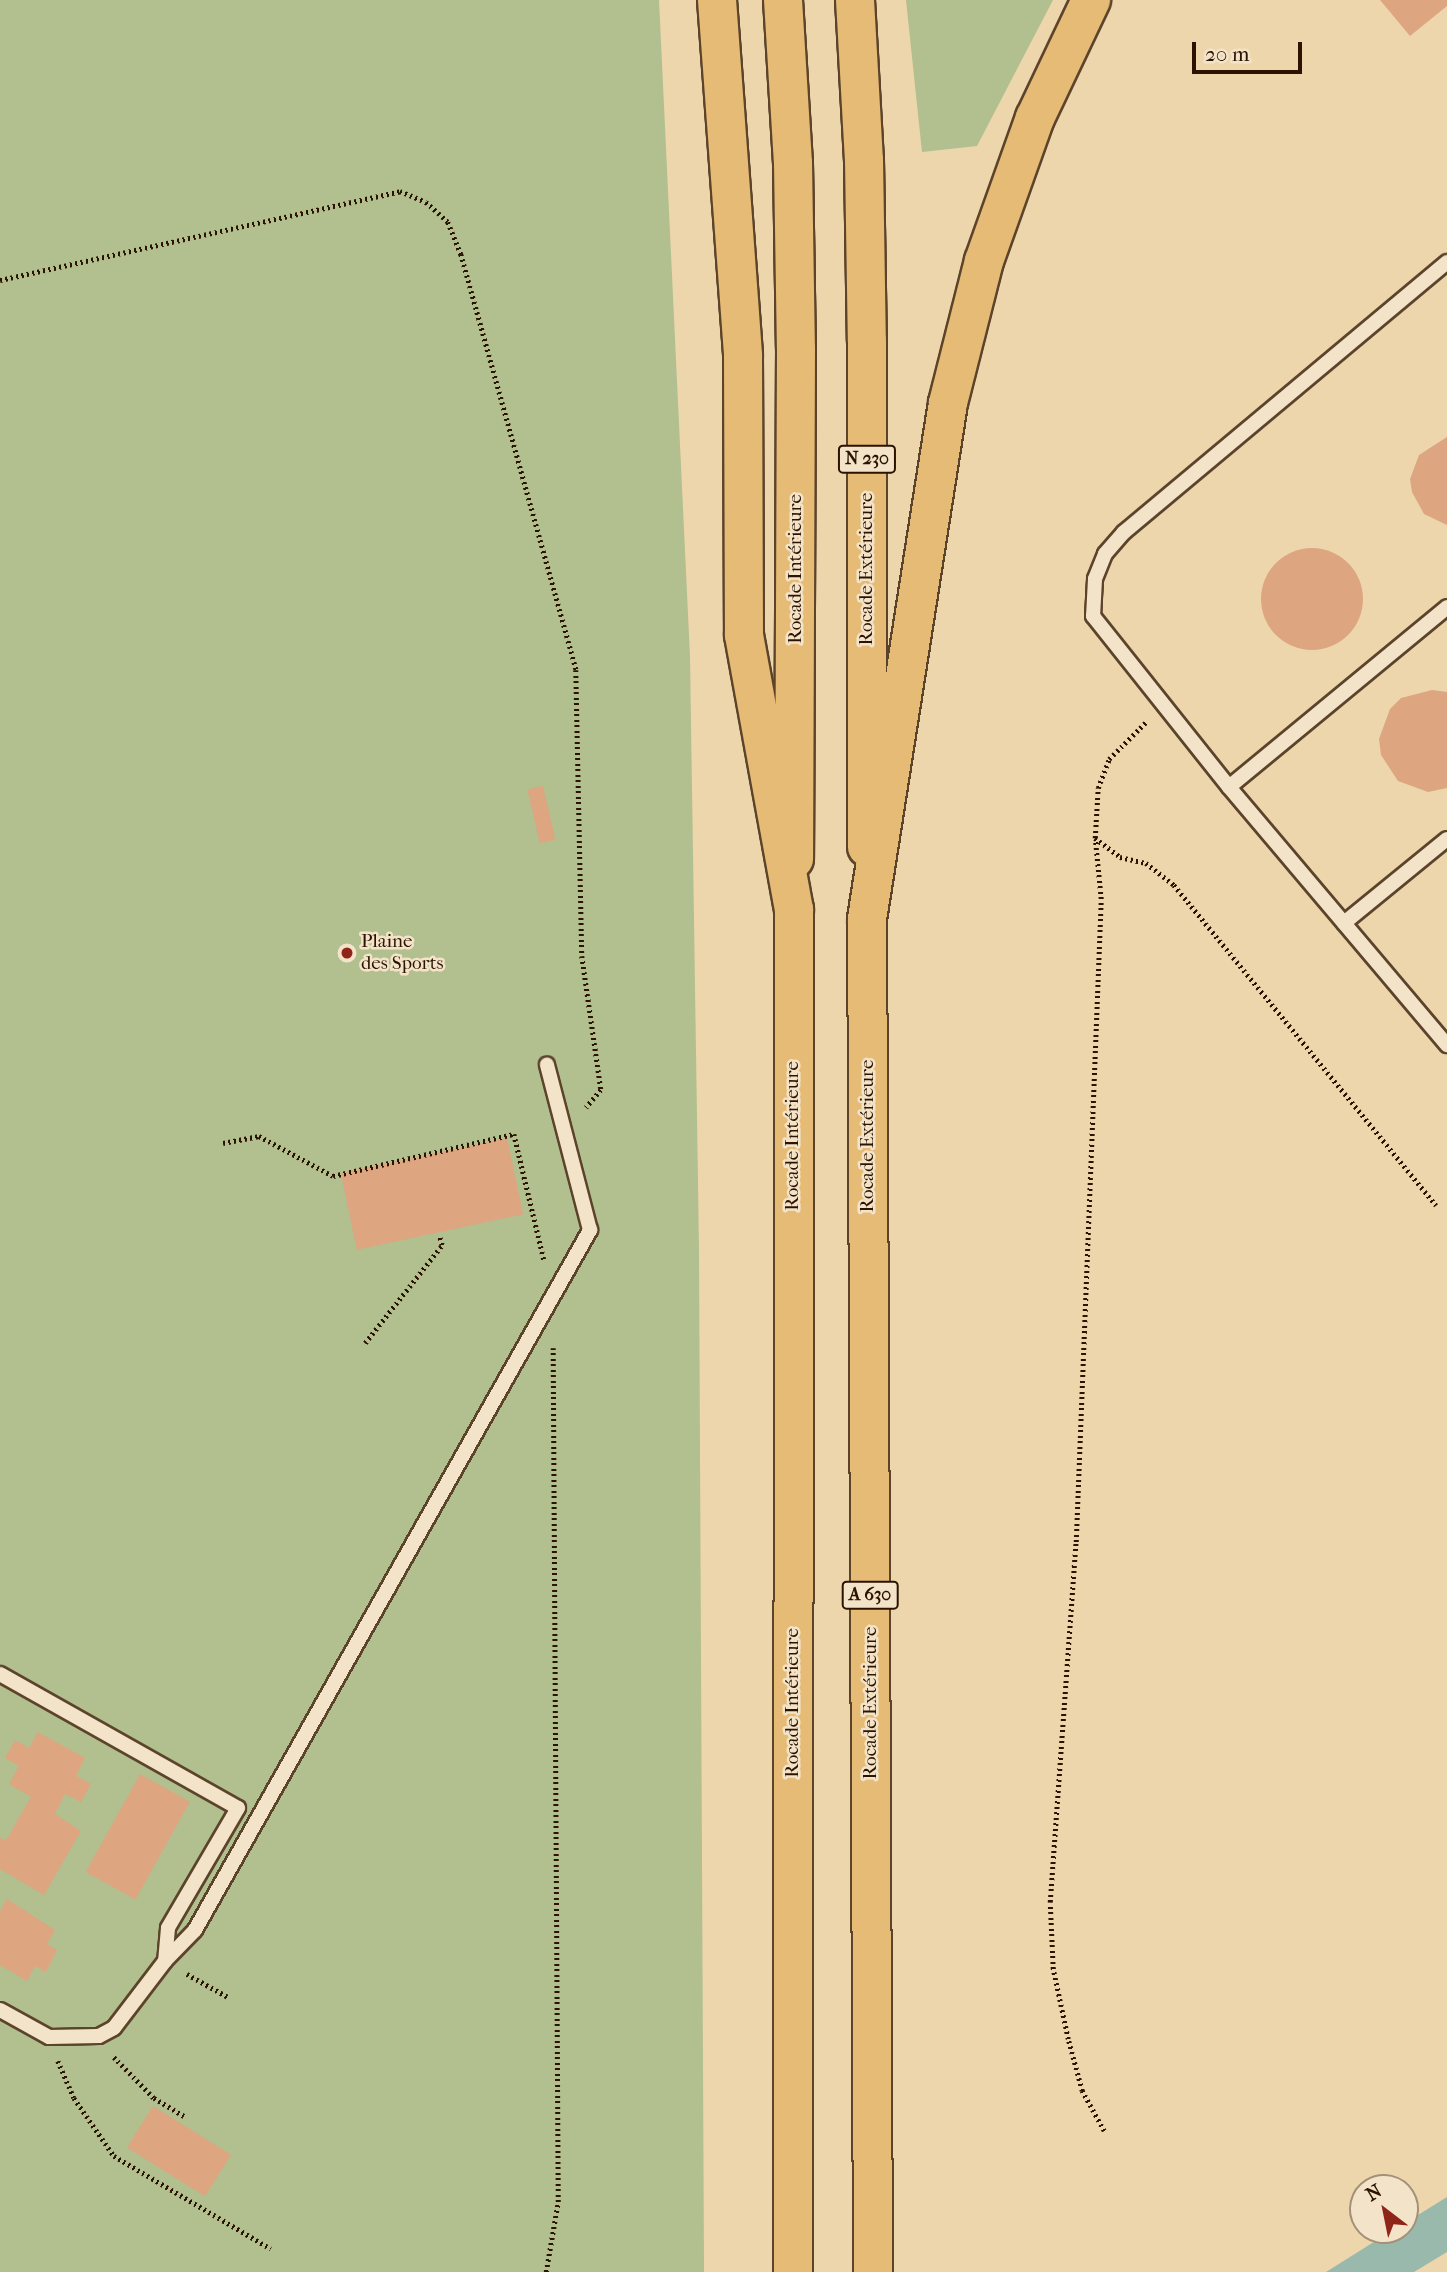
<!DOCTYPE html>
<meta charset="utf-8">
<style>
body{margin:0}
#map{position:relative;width:1447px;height:2272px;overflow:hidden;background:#edd6ac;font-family:"IM FELL French Canon",serif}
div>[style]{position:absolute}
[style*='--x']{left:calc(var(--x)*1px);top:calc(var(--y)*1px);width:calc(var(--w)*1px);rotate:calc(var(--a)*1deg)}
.green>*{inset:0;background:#b2bf8e}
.water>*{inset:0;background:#99b9ad}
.building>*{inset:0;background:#dea581;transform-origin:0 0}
.round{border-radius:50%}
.path>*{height:4.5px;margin-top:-2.25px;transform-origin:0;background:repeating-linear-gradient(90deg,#2b1300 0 2px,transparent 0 5.5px)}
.roads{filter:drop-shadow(2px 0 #5c442b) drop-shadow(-2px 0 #5c442b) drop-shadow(0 2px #5c442b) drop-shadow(0 -2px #5c442b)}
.service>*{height:14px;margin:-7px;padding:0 7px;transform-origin:7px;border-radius:7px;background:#f3e4c9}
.trunk>*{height:38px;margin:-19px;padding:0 19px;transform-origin:19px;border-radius:19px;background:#e6bb76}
.motorway>*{height:38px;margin:-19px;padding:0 19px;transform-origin:19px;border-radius:19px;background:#e6bb76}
.dots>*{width:19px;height:19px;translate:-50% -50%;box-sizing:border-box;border:4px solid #f3e4c9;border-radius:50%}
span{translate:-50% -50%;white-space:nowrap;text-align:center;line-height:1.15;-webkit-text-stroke:5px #f3e4c9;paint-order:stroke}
.shield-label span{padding:2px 5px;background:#f3e4c9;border:2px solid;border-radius:5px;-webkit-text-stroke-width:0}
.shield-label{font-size:18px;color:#2b1300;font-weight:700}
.street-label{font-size:19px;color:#2b1300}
.poi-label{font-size:19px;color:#2b1300}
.left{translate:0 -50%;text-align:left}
.north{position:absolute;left:1349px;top:2174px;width:70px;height:70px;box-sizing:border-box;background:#f3e4c9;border:2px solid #a39079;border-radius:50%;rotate:328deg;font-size:19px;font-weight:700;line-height:28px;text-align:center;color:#2b1300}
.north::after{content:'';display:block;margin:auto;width:24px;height:32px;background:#8f2418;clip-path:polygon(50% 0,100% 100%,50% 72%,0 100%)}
.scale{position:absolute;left:1192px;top:42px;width:110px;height:32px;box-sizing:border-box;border:4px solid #2b1300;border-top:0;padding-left:9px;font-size:21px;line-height:24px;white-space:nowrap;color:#2b1300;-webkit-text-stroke:5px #f3e4c9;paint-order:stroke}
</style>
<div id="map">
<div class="green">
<i style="clip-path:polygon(0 0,659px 0,690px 657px,699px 1250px,704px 2272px,0 2272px)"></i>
<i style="clip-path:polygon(906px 0,1053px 0,977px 146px,922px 152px)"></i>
</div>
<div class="water">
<i style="clip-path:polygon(1447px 2197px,1447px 2252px,1414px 2272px,1326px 2272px,1393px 2230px,1405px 2230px,1405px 2223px)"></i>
</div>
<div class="building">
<i style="clip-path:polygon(1380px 0,1447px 0,1447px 6px,1410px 36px)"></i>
<i style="clip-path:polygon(1447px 437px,1447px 525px,1424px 514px,1412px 492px,1410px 479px,1419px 455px)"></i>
<i class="round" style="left:1261px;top:548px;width:102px;height:102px"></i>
<i style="clip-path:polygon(1432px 690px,1447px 692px,1447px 788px,1428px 792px,1398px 781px,1381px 755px,1379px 739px,1390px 709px,1401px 698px)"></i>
<i style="left:543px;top:786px;width:55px;height:16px;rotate:77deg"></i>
<i style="left:507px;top:1138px;width:78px;height:170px;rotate:78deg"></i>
<i style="clip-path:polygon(38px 1732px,85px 1758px,76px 1776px,91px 1784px,81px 1802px,65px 1794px,55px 1814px,81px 1831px,44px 1895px,0 1869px,0 1838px,6px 1840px,31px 1797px,9px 1784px,19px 1766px,5px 1758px,15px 1740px,29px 1748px)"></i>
<i style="left:140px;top:1774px;width:57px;height:112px;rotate:29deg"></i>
<i style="clip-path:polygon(7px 1899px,55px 1930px,47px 1944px,57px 1950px,46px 1972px,35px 1966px,27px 1981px,0 1965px,0 1911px)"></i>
<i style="left:153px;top:2106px;width:92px;height:49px;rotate:32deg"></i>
</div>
<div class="path">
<i style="--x:0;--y:280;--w:410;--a:-12.5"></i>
<i style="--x:400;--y:191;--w:28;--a:23"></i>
<i style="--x:426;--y:202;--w:30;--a:42"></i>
<i style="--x:448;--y:222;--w:35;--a:68"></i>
<i style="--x:461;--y:254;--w:432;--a:74.5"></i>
<i style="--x:576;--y:670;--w:286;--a:88.8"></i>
<i style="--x:582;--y:956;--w:135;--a:81.9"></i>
<i style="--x:601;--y:1090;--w:23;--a:130"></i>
<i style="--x:1095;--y:838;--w:31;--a:37"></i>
<i style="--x:1120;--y:857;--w:27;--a:13"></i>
<i style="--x:1146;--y:863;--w:36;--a:38"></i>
<i style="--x:1174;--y:885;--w:414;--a:50.7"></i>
<i style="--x:223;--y:1143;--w:37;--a:-11"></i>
<i style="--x:259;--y:1136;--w:84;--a:28.4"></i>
<i style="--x:333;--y:1176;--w:186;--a:-13.1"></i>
<i style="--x:514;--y:1134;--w:130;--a:76.6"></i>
<i style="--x:365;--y:1343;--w:125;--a:-51.8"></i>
<i style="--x:442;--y:1245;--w:10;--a:-107"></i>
<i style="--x:187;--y:1974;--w:47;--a:29.3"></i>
<i style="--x:114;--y:2057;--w:57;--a:45.7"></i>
<i style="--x:154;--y:2098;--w:35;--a:31"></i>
<i style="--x:58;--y:2061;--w:40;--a:66.6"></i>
<i style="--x:74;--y:2098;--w:70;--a:55.4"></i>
<i style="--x:114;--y:2156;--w:182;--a:30.6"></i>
<i style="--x:1104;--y:2131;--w:46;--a:-118.8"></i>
<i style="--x:1082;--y:2091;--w:54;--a:-105.1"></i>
<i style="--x:1068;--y:2039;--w:72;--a:-102.1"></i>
<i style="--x:1053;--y:1969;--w:67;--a:-92.6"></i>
<i style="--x:1050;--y:1902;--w:361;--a:-85.9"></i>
<i style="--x:1076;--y:1542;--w:643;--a:-87.77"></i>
<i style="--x:1101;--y:899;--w:61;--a:-95.6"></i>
<i style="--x:1095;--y:838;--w:50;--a:-86.6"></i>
<i style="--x:1098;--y:788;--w:31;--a:-69"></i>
<i style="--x:1109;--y:759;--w:54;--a:-45"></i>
<i style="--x:546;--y:2272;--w:71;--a:-80.3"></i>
<i style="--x:558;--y:2202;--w:854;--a:-90.34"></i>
</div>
<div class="roads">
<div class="service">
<i style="--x:1447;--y:262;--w:421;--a:140.1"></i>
<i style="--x:1124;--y:532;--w:29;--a:131"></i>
<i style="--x:1105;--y:554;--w:27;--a:112"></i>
<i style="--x:1095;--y:579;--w:37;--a:93"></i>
<i style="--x:1093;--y:616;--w:218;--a:51.5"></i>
<i style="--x:1229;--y:787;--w:338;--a:49.8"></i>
<i style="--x:1229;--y:787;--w:283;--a:-39.5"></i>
<i style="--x:1344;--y:923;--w:133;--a:-39.2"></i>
<i style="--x:0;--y:1674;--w:273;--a:29.4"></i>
<i style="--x:238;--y:1808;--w:139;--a:120.3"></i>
<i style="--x:168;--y:1928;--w:33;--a:95"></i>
<i style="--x:165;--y:1961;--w:84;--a:127.3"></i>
<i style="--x:114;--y:2028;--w:17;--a:152"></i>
<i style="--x:99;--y:2036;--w:50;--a:178.9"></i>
<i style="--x:49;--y:2037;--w:56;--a:-151.1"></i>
<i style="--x:165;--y:1961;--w:43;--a:-45.9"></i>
<i style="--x:195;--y:1930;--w:804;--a:-60.56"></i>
<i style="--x:590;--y:1230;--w:171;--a:-104.6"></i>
</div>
<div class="trunk">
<i style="--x:783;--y:0;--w:163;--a:86.5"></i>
<i style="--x:793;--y:163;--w:186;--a:89.1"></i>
<i style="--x:796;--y:349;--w:510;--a:90.22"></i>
<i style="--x:855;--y:0;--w:160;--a:86.8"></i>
<i style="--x:864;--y:160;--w:181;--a:89.1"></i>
<i style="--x:867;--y:341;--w:506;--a:90"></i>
</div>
<div class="motorway">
<i style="--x:717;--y:0;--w:357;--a:85.8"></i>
<i style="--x:743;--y:356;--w:279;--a:89.8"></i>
<i style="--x:744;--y:635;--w:279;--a:79.7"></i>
<i style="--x:794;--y:909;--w:1363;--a:90.04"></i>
<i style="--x:873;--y:2272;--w:1353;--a:-90.25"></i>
<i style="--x:867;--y:919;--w:522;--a:-81.08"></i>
<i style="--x:948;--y:403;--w:146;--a:-75.8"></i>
<i style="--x:984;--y:261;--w:152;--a:-70.4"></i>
<i style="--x:1035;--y:118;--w:131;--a:-64.6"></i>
</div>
</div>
<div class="dots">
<i style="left:347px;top:953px;background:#8f2418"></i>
</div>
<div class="shield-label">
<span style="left:867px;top:459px">N 230</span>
<span style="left:870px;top:1595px">A 630</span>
</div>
<div class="street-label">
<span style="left:796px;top:569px;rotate:-90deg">Rocade Intérieure</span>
<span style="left:867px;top:569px;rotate:-90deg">Rocade Extérieure</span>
<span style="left:793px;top:1136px;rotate:-90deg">Rocade Intérieure</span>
<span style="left:868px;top:1136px;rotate:-90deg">Rocade Extérieure</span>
<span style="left:793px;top:1703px;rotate:-90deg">Rocade Intérieure</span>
<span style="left:871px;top:1703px;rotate:-90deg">Rocade Extérieure</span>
</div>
<div class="poi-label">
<span class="left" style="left:361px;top:953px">Plaine<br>des Sports</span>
</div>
<div class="north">N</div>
<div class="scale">20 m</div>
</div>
